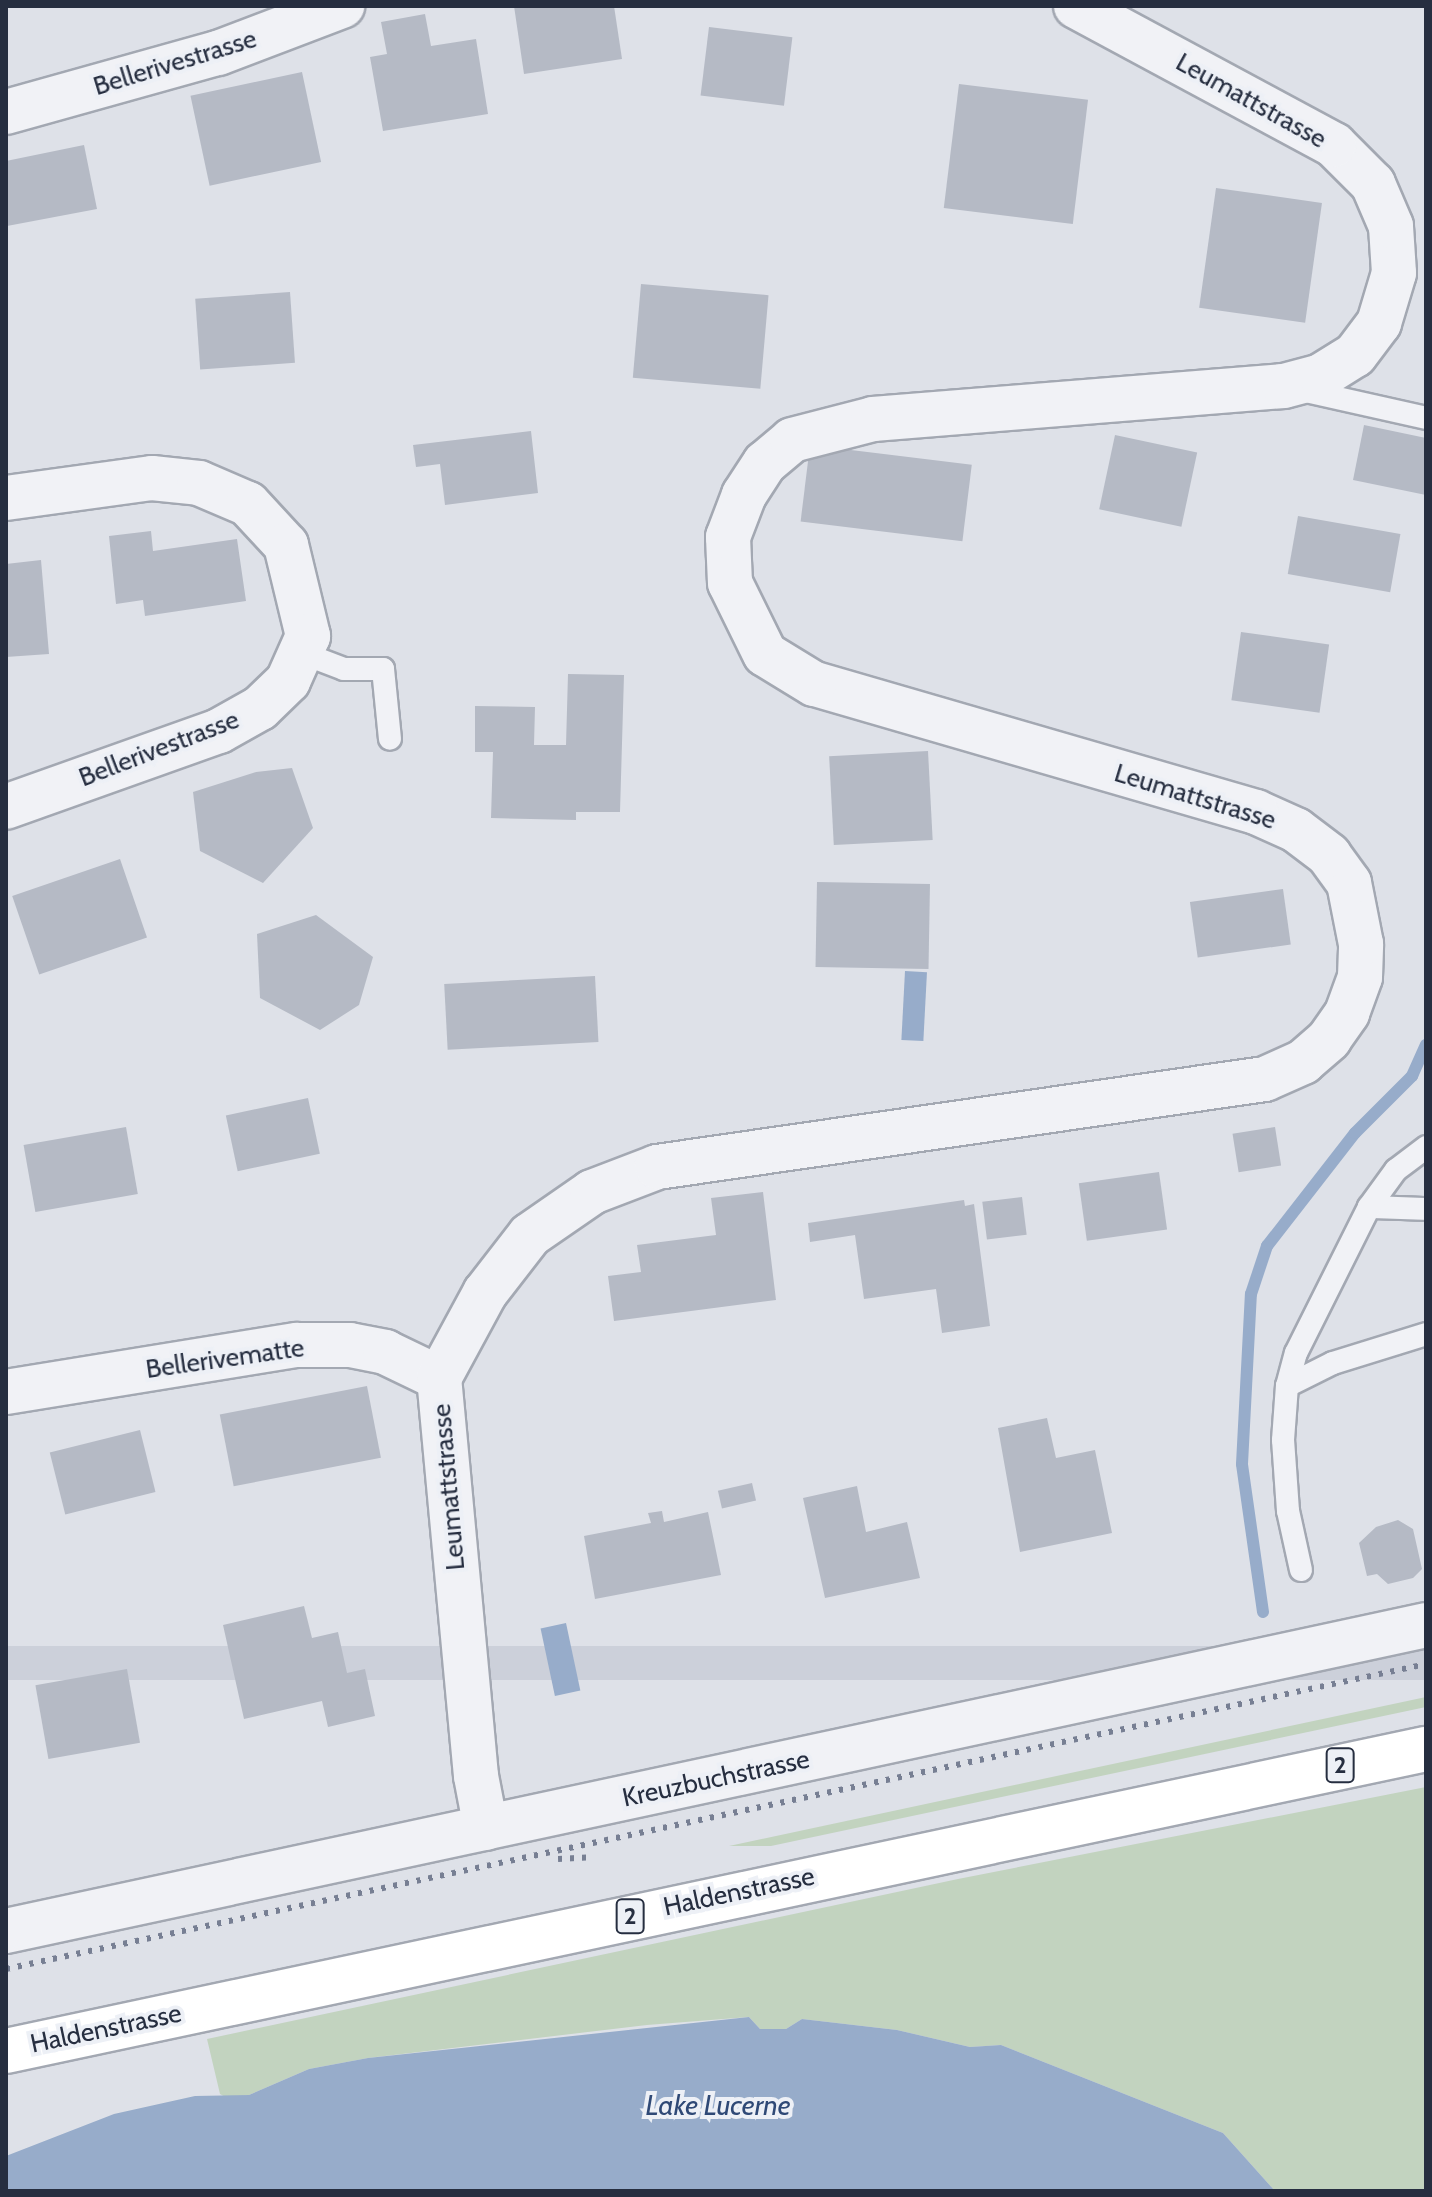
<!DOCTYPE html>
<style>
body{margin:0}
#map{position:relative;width:1432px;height:2197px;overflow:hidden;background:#dee1e8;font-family:Cabin,sans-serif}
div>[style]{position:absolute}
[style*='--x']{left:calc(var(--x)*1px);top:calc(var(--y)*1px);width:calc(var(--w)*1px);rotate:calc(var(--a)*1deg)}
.built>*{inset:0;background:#ccd0da;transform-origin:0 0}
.green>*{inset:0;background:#c2d3bf}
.water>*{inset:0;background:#97acca;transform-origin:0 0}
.stream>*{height:12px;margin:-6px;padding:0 6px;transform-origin:6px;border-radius:6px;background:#97acca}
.building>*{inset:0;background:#b5bac5;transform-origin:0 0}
.roads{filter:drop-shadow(2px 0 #a3a8b2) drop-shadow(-2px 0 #a3a8b2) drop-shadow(0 2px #a3a8b2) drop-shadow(0 -2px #a3a8b2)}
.service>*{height:22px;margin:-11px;padding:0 11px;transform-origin:11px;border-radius:11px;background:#f1f2f6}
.minor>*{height:44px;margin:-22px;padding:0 22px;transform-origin:22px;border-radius:22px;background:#f1f2f6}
.primary>*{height:44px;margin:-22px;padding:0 22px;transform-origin:22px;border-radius:22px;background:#fff}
.rail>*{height:6px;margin-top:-3px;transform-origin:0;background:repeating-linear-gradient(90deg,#777f93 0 4px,transparent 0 12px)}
span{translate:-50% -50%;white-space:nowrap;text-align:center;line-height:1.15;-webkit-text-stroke:8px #edf0f6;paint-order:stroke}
.shield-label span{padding:2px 6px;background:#edf0f6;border:2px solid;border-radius:6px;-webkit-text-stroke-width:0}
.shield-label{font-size:24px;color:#262e40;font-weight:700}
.street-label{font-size:26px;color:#262e40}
.water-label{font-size:28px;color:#2f4976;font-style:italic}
.frame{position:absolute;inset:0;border:8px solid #262e40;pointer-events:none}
</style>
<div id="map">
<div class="built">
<i style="left:1426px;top:1646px;width:34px;height:1452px;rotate:90deg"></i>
</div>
<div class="green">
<i style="clip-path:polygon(1426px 1697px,1426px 1707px,771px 1846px,729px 1846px)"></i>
<i style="clip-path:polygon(1426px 1787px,1426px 2191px,1275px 2191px,1223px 2133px,1001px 2045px,970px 2047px,897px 2030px,802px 2019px,786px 2029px,760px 2029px,749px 2017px,647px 2025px,368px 2058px,309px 2069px,249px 2095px,227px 2098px,220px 2094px,207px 2039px,958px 1879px)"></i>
</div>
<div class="water">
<i style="left:905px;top:971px;width:22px;height:69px;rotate:3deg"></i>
<i style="left:566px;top:1623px;width:69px;height:26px;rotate:78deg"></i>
<i style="clip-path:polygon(749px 2017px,760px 2029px,786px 2029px,802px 2019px,897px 2030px,970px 2047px,1001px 2045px,1223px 2133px,1275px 2191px,6px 2191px,6px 2156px,114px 2114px,195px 2096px,249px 2095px,309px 2069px,368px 2058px)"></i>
</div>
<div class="stream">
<i style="--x:1263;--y:1612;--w:149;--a:-98.1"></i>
<i style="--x:1242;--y:1464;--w:170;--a:-87"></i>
<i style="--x:1251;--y:1294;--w:51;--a:-71.6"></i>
<i style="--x:1267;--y:1246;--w:143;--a:-52.1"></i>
<i style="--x:1355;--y:1133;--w:81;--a:-45"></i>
<i style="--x:1412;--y:1076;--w:34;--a:-66"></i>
</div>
<div class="building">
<i style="clip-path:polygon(514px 6px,614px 6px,622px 59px,524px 74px)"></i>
<i style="clip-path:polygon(425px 14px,431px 46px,476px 39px,488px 114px,383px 131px,370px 57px,387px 54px,381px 22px)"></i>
<i style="left:709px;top:27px;width:84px;height:69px;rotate:7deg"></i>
<i style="left:302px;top:72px;width:92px;height:114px;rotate:78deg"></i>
<i style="left:959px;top:84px;width:130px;height:125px;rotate:7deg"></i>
<i style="clip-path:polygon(84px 145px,97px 209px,7px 226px,6px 161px)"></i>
<i style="left:1216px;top:188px;width:107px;height:121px;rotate:8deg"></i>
<i style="left:641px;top:284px;width:128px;height:94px;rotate:5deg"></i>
<i style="left:290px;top:292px;width:71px;height:95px;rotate:86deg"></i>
<i style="clip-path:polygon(1364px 425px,1426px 438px,1426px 495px,1353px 480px)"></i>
<i style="clip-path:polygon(531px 431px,538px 493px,445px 505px,440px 464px,416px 467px,413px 445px)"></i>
<i style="left:1115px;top:435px;width:84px;height:76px;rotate:12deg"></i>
<i style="left:810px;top:445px;width:163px;height:77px;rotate:7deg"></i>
<i style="left:1298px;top:516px;width:104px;height:59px;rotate:10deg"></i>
<i style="clip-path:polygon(151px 531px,153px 551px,237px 539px,246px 601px,145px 616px,143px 600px,116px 604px,109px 536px)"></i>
<i style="clip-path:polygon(41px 560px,49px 654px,6px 657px,6px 564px)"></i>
<i style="left:1241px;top:632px;width:89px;height:69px;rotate:8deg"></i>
<i style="clip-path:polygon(568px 674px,624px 675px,620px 812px,576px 812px,576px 820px,491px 818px,493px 752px,475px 752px,475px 706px,535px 707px,534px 745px,566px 745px)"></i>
<i style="left:928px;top:751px;width:89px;height:99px;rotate:87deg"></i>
<i style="clip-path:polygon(292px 768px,313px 828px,263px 883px,200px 851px,193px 792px,256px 772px)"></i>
<i style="left:120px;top:859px;width:83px;height:114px;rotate:71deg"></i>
<i style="left:817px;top:882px;width:113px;height:85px;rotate:1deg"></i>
<i style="left:1283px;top:889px;width:56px;height:94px;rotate:82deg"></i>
<i style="clip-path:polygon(316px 915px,373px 957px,359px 1005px,320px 1030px,260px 998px,257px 934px)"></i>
<i style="left:595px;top:976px;width:66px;height:151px;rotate:87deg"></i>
<i style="left:308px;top:1098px;width:57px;height:84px;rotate:78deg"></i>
<i style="left:126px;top:1127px;width:68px;height:104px;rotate:80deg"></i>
<i style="left:1275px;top:1127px;width:39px;height:43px;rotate:81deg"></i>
<i style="left:1159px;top:1172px;width:58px;height:81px;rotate:82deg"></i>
<i style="clip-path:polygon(763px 1192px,776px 1300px,614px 1321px,608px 1276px,641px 1272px,637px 1245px,716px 1235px,711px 1198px)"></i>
<i style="left:1022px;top:1197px;width:38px;height:40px;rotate:83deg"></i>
<i style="clip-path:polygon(964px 1200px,965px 1206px,974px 1204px,990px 1326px,942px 1333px,936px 1289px,864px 1299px,855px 1235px,810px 1242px,808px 1223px)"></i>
<i style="left:367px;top:1386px;width:73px;height:150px;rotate:79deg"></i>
<i style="clip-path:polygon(1047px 1418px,1056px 1458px,1095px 1450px,1112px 1533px,1020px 1552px,998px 1428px)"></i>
<i style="left:140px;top:1430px;width:64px;height:93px;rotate:76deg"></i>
<i style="left:752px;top:1483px;width:18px;height:35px;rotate:77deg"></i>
<i style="clip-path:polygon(857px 1486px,866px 1532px,907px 1522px,920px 1578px,825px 1598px,803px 1498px)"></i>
<i style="clip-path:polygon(662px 1511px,664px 1522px,708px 1512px,721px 1575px,595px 1599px,584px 1536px,651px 1523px,648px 1513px)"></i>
<i style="clip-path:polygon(1398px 1520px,1413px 1529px,1422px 1569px,1413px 1578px,1388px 1584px,1377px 1574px,1367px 1576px,1359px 1543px,1376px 1527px)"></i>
<i style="clip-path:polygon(304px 1606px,312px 1638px,338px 1632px,347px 1673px,365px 1669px,375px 1716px,328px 1727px,322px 1701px,244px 1719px,223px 1625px)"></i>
<i style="left:127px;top:1669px;width:75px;height:93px;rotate:80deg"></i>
</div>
<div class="roads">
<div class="service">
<i style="--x:1301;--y:390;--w:128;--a:12.6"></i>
<i style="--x:302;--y:653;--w:45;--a:20.9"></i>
<i style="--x:344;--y:669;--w:39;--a:0"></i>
<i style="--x:383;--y:669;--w:70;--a:84.3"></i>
<i style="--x:1369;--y:1207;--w:57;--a:2"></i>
<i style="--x:1287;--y:1386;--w:51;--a:-26.6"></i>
<i style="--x:1333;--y:1363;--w:97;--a:-17.3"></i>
<i style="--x:1301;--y:1570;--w:60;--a:-102.4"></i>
<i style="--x:1288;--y:1511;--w:71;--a:-94"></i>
<i style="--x:1283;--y:1440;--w:54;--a:-85.8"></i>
<i style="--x:1287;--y:1386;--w:34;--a:-75"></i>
<i style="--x:1296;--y:1353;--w:163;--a:-63.4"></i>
<i style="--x:1369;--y:1207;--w:46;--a:-53.9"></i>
<i style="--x:1396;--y:1170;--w:38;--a:-37"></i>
</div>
<div class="minor">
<i style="--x:6;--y:112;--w:220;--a:-15.6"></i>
<i style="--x:218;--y:53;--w:133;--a:-20.8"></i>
<i style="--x:6;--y:498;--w:147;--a:-7.8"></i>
<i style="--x:152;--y:478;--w:47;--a:6.1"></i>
<i style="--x:199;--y:483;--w:53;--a:23.2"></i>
<i style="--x:248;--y:504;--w:56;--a:47.2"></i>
<i style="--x:286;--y:545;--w:94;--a:76.4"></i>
<i style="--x:308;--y:636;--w:49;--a:114"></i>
<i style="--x:288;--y:681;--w:39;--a:136"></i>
<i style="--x:260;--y:708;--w:47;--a:150.7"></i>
<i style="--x:219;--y:731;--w:226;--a:160.4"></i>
<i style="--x:6;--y:1392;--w:295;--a:-9.2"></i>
<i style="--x:297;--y:1345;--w:53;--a:0"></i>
<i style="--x:350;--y:1345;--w:36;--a:11"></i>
<i style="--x:385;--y:1352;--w:60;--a:25.7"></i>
<i style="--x:486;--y:1828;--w:53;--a:-100.9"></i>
<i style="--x:476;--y:1776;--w:400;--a:-95.3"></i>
<i style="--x:439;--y:1378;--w:97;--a:-61.6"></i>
<i style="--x:485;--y:1293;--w:73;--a:-52.2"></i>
<i style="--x:530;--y:1235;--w:75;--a:-34.7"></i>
<i style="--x:592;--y:1192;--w:70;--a:-21"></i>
<i style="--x:657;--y:1167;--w:614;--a:-8.24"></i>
<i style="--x:1265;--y:1079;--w:42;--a:-24.1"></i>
<i style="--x:1303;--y:1062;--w:35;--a:-41"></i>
<i style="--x:1329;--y:1039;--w:32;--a:-55"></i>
<i style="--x:1347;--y:1013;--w:38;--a:-70"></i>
<i style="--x:1360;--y:977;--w:33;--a:-88"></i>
<i style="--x:1361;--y:944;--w:62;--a:-101.1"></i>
<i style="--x:1349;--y:883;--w:34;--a:-126"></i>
<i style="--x:1329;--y:855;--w:41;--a:-142.9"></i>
<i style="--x:1296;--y:830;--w:44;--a:-155.8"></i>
<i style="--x:1256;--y:812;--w:460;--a:-163.8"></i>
<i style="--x:814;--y:684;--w:57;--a:-148.5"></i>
<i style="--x:765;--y:654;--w:79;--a:-116.2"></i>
<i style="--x:730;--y:583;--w:46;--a:-92.5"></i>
<i style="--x:728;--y:537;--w:45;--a:-69.1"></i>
<i style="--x:744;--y:495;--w:38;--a:-57"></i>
<i style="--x:765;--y:463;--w:35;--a:-40"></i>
<i style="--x:792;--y:440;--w:84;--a:-14.5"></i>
<i style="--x:873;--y:419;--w:412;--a:-4.6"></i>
<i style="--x:1284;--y:386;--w:38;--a:-15"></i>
<i style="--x:1321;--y:376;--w:40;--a:-32"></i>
<i style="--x:1355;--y:355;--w:40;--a:-53"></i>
<i style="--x:1379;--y:323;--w:52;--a:-73.3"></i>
<i style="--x:1394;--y:273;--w:47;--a:-93.7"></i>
<i style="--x:1391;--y:226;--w:46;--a:-113.2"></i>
<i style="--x:1373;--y:184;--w:55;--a:-135"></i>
<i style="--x:1334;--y:145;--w:293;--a:-151.7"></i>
<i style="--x:6;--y:1931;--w:1453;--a:-12.16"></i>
</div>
<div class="primary">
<i style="--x:6;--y:2051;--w:1452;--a:-12.01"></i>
</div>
</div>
<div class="rail">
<i style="--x:558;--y:1859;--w:33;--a:-3"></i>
<i style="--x:6;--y:1969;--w:1452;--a:-12.12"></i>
</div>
<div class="shield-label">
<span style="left:1340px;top:1765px">2</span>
<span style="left:630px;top:1916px">2</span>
</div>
<div class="street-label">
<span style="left:175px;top:63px;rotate:-17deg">Bellerivestrasse</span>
<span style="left:1251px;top:101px;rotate:29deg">Leumattstrasse</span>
<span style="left:159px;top:749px;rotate:-21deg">Bellerivestrasse</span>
<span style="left:1195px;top:797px;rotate:17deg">Leumattstrasse</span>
<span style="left:225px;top:1359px;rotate:-8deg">Bellerivematte</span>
<span style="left:449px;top:1487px;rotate:-95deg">Leumattstrasse</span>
<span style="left:716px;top:1779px;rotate:-12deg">Kreuzbuchstrasse</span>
<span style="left:739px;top:1892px;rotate:-12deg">Haldenstrasse</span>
<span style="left:106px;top:2029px;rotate:-12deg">Haldenstrasse</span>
</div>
<div class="water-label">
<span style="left:718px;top:2105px">Lake Lucerne</span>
</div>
<div class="frame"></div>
</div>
